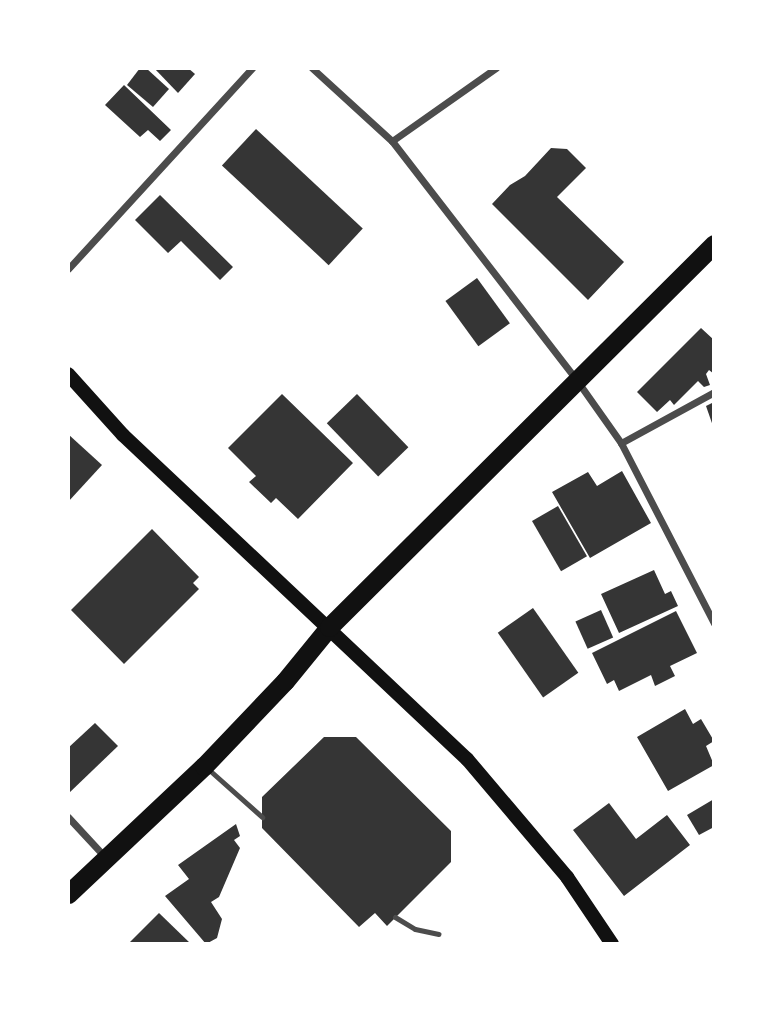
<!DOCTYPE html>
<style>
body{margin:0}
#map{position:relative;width:782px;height:1012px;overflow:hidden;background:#fff;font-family:Jost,sans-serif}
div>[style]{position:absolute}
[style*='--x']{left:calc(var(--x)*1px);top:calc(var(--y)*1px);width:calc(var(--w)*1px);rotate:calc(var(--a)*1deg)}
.building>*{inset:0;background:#353535;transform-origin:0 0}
.service>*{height:5px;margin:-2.5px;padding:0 2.5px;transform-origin:2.5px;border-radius:2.5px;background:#4c4c4c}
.minor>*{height:7px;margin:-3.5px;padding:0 3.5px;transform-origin:3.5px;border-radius:3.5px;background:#4c4c4c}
.secondary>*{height:14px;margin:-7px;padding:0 7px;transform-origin:7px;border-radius:7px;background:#111}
.trunk>*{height:19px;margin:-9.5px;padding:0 9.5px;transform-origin:9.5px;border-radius:9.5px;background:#111}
span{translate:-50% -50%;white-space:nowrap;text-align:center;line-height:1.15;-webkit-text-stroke:5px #fff;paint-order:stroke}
.frame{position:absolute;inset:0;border:70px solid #fff;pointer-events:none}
</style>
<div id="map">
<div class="building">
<i style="clip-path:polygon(140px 68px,146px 68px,169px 89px,153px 107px,127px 85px)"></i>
<i style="clip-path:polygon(154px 68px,188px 68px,195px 74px,178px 93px)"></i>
<i style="clip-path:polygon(124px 85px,171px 130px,160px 141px,148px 130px,140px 137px,105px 105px)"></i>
<i style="left:256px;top:129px;width:146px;height:50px;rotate:43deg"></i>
<i style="clip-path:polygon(551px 148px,567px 149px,586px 168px,557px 197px,624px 262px,588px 300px,492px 204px,510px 185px,525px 176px)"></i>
<i style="clip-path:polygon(160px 195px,233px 267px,220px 280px,181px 241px,168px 253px,135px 220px)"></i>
<i style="left:477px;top:278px;width:56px;height:39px;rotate:54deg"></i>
<i style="clip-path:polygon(701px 328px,714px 340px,714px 374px,709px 370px,706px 374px,710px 385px,704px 387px,698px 381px,674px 405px,670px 400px,657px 412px,637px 392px)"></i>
<i style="clip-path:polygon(282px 394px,353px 463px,298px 519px,276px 498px,271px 503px,249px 482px,256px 476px,228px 448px)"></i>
<i style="left:357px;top:394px;width:74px;height:42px;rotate:46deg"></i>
<i style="clip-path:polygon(714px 402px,714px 429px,706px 406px)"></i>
<i style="clip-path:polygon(68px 434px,102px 465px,68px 502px)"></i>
<i style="clip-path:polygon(622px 471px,651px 523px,590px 558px,552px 492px,588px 472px,597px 486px)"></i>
<i style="left:558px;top:506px;width:58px;height:30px;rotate:60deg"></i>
<i style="clip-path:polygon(152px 529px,199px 577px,193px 583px,199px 589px,124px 664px,71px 610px)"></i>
<i style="clip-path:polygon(654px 570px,665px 594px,671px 591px,678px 606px,619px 633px,601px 594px)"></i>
<i style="left:533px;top:608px;width:79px;height:43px;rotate:55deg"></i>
<i style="left:601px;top:610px;width:30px;height:28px;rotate:66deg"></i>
<i style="clip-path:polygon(676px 611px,697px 653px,670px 666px,675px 676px,655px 686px,651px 675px,619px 691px,614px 680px,607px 684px,592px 653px)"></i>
<i style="clip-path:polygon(685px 709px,693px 724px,701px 719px,714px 741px,706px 746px,714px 765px,668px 791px,637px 737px)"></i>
<i style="clip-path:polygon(95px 723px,118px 746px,68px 794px,68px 748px)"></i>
<i style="clip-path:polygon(324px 737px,356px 737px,451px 831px,451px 862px,387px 926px,375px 913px,359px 927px,262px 828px,262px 797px)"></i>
<i style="clip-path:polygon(714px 799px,714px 827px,699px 835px,687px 815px)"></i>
<i style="clip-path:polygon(609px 803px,636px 839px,667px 815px,690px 845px,624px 896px,573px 830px)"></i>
<i style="clip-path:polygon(236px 824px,240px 836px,234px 840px,240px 848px,219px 897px,211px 902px,222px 919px,217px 938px,206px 944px,165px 896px,189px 879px,178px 865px)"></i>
<i style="clip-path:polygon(159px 913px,191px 944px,128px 944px)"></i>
</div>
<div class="service">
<i style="--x:207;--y:768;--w:74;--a:41.7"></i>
<i style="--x:395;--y:917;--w:23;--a:31"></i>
<i style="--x:415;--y:929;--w:24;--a:12"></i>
</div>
<div class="minor">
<i style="--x:312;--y:68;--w:108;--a:42.4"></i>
<i style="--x:392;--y:141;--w:304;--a:52.3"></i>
<i style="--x:578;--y:382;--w:75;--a:54.8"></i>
<i style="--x:621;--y:443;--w:203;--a:62.7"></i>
<i style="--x:392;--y:141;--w:127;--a:-35.1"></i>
<i style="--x:68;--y:269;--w:273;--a:-47.5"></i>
<i style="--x:621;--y:443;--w:106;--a:-28.7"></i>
<i style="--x:68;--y:817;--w:54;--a:47.2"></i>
</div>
<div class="secondary">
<i style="--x:68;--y:374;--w:82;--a:48"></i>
<i style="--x:123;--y:435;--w:473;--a:43.3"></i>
<i style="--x:467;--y:759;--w:155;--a:49.7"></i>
<i style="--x:567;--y:877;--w:81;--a:56.1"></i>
</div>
<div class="trunk">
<i style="--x:68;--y:894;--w:187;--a:-43.3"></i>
<i style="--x:204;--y:766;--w:117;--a:-46.4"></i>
<i style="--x:285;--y:681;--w:70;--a:-50.8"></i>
<i style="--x:329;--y:627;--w:543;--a:-44.85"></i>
</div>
<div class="frame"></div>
</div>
